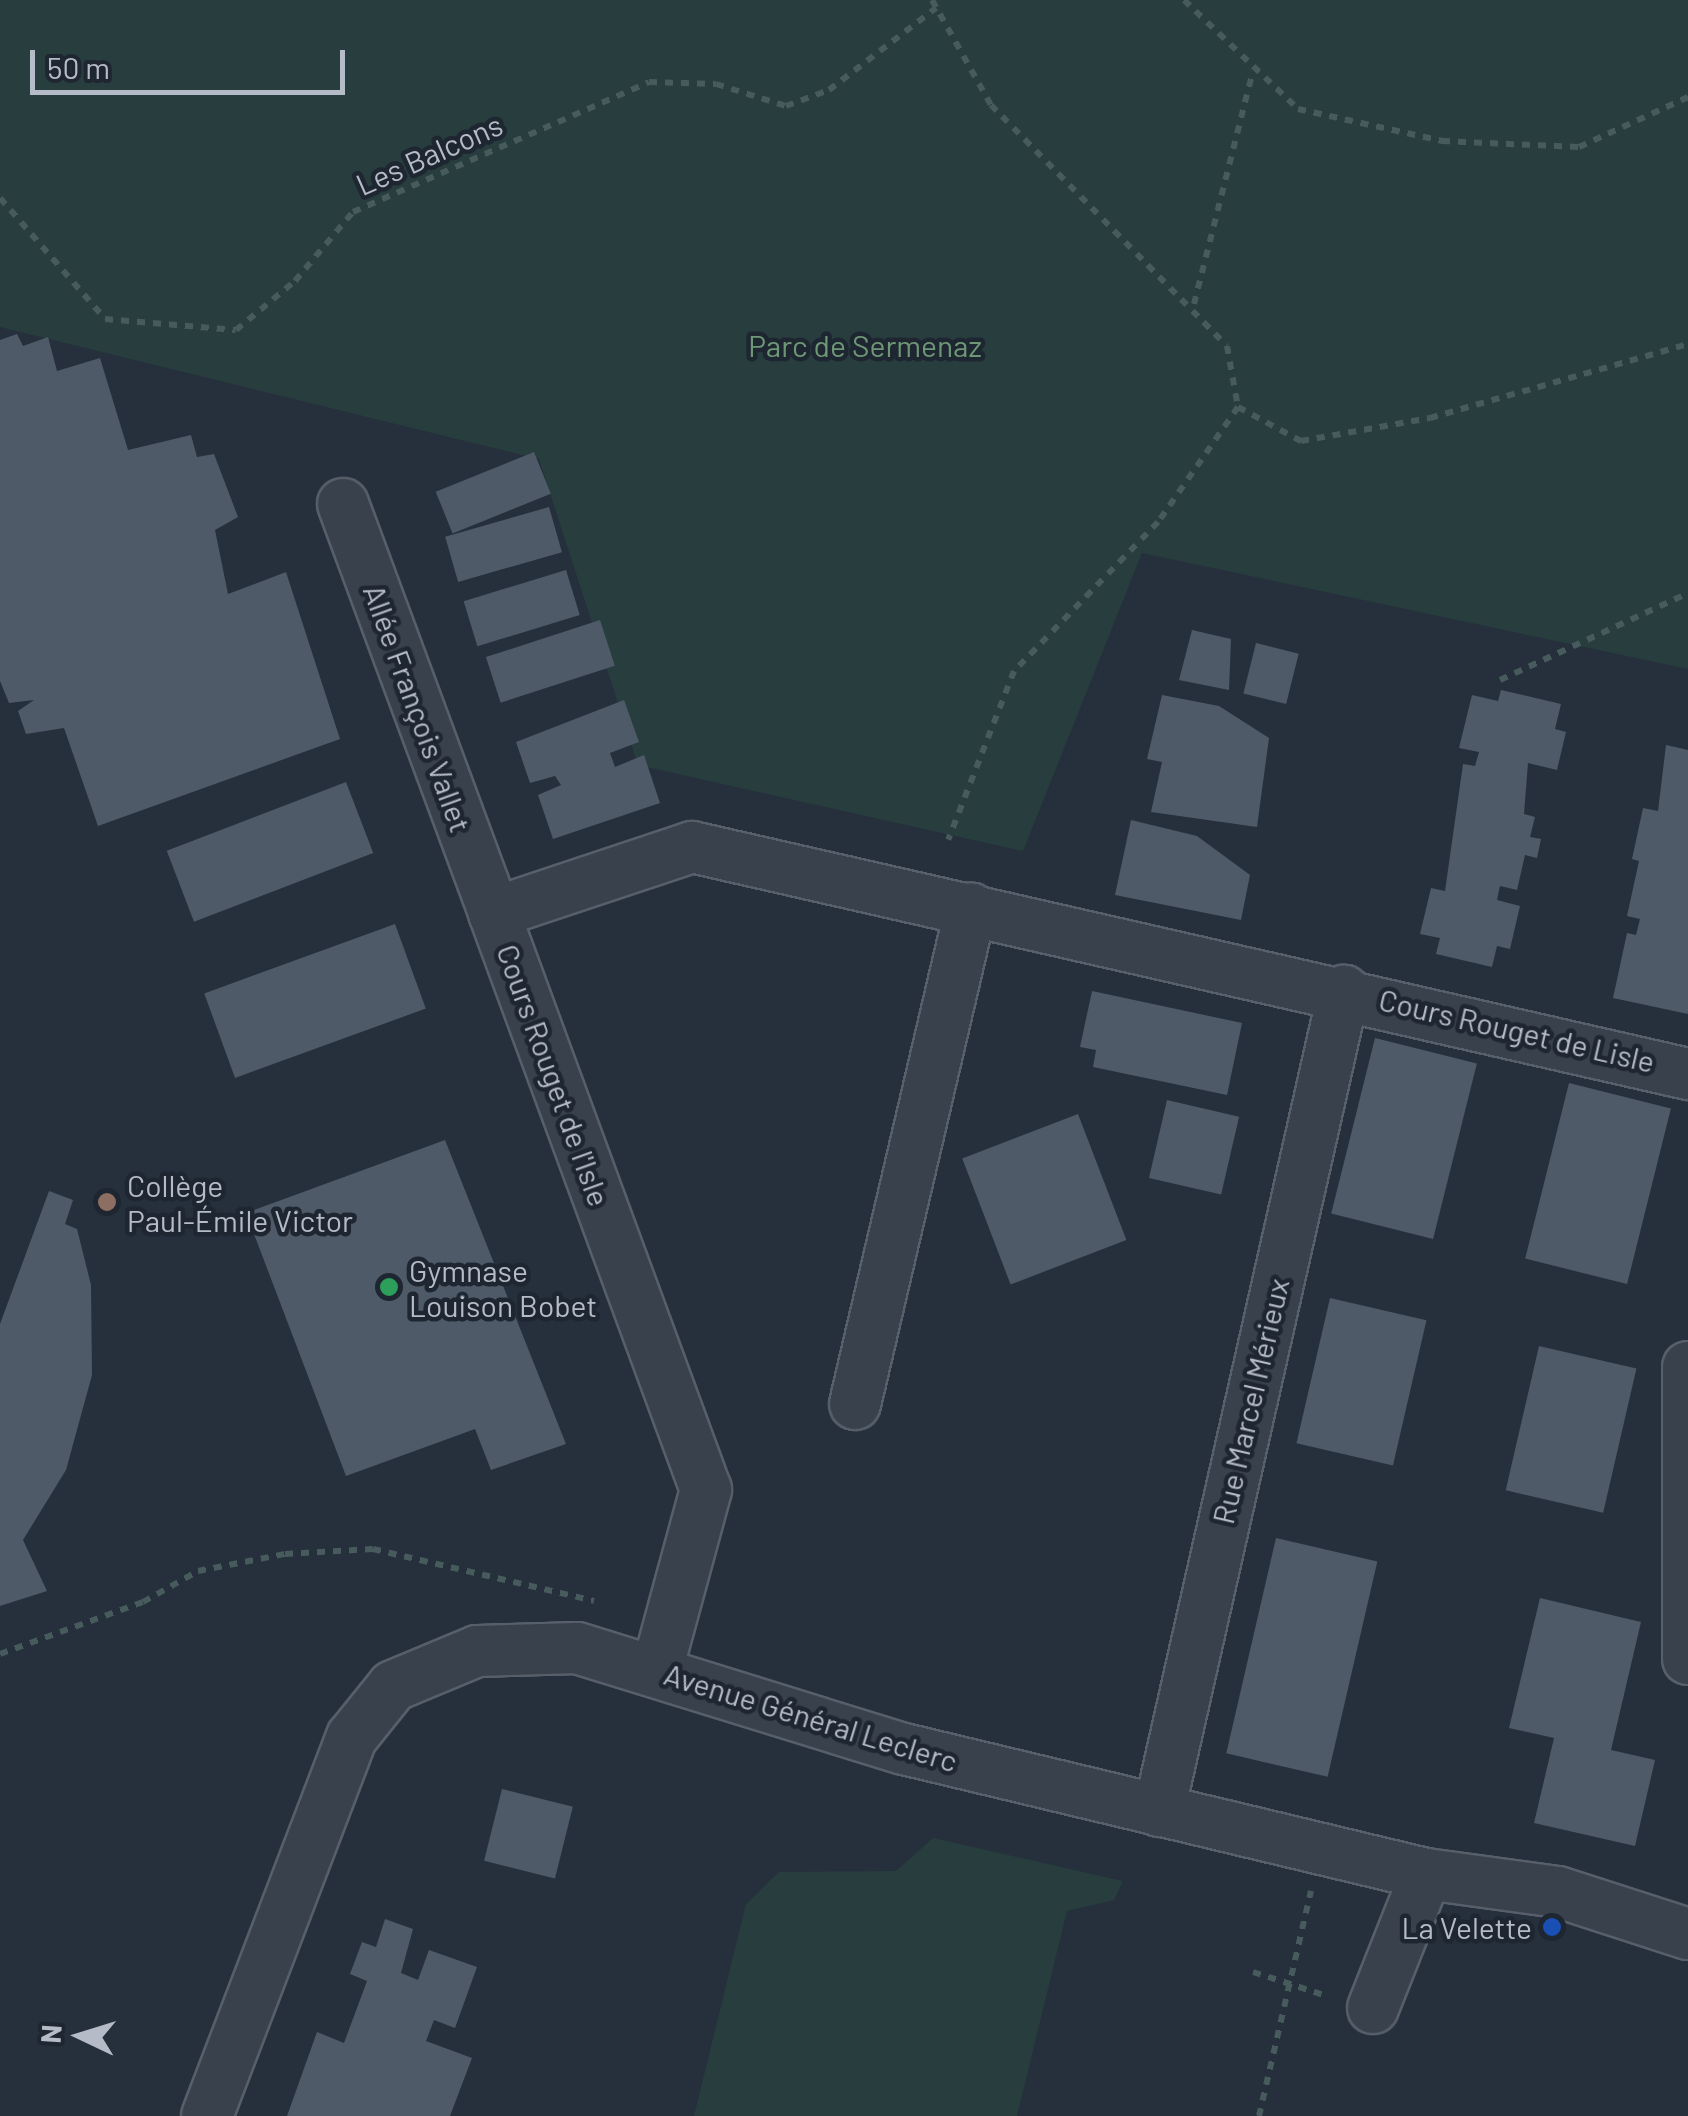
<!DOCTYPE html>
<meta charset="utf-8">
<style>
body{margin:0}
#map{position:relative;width:1688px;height:2116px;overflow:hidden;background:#25303c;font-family:Barlow,sans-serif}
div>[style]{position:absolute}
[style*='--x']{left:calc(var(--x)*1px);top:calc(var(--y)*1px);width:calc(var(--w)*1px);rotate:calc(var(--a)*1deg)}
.green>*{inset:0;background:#283d3e}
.building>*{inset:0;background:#4e5a67;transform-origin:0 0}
.path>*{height:6px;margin-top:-3px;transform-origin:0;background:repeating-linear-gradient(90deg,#475a5c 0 8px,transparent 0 16px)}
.roads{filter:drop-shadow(2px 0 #575f6a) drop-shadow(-2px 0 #575f6a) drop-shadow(0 2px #575f6a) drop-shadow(0 -2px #575f6a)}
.minor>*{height:50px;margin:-25px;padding:0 25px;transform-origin:25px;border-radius:25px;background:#39414c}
.dots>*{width:28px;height:28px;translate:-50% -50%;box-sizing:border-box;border:5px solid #1e2631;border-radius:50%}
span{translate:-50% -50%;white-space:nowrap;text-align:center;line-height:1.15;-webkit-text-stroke:9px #1e2631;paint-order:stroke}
.street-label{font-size:30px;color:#b5bcc7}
.park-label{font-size:30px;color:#6e9776}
.poi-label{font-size:30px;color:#b5bcc7}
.left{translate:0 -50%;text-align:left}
.right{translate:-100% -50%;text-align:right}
.north{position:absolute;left:30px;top:1986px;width:100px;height:100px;-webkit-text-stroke:8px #1e2631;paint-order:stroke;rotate:274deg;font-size:28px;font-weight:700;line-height:40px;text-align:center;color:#b5bcc7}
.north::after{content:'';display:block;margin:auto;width:35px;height:45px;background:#b5bcc7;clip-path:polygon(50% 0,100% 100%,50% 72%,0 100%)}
.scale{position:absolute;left:30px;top:50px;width:315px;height:45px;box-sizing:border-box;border:5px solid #b5bcc7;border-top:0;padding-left:12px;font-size:30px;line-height:35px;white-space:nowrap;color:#b5bcc7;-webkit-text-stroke:8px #1e2631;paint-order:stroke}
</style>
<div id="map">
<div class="green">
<i style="clip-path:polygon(0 0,1688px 0,1688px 669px,1142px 553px,1023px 851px,638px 765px,539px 459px,0 327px)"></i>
<i style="clip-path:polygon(933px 1838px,1123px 1881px,1114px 1900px,1067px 1911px,1017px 2116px,694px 2116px,746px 1904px,779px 1872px,896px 1871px)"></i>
</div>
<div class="building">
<i style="clip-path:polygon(17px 334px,23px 346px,48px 337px,57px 371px,100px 358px,128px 450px,191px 435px,197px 457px,214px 454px,238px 517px,215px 530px,228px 594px,286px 572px,340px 739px,98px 826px,64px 728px,26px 734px,18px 711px,34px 700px,9px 703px,0 681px,0 340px)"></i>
<i style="left:534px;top:452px;width:45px;height:106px;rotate:68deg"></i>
<i style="left:549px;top:507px;width:47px;height:108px;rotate:74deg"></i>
<i style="left:566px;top:570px;width:47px;height:107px;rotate:73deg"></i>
<i style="left:600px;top:620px;width:48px;height:120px;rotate:72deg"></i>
<i style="clip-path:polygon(1192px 630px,1231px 639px,1229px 690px,1179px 680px)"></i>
<i style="left:1256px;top:643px;width:44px;height:52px;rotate:14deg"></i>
<i style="clip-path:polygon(1501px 690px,1561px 704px,1555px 729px,1566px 732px,1557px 770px,1528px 763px,1524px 814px,1535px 817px,1530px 837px,1541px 839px,1537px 858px,1525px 855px,1517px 890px,1500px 886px,1497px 900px,1520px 906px,1510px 949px,1497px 946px,1492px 967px,1436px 954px,1440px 938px,1420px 934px,1431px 888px,1445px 891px,1463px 764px,1475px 766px,1479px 752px,1459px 748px,1472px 695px,1498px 701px)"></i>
<i style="clip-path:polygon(1162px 695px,1219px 706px,1269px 738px,1257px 827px,1151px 812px,1162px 762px,1147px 759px)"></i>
<i style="clip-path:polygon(624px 700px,639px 742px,610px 753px,615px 767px,644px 755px,660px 803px,553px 839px,538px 795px,561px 785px,555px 776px,530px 783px,516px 742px)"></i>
<i style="clip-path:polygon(1666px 745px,1688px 750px,1688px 1014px,1613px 998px,1627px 933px,1636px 935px,1640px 919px,1627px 916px,1639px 861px,1632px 859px,1643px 808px,1658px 811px)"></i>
<i style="left:346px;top:782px;width:76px;height:192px;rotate:69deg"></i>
<i style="clip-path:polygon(1131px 820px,1197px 836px,1250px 875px,1241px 920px,1115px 895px)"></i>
<i style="left:395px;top:924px;width:90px;height:203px;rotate:70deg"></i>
<i style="clip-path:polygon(1092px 991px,1242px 1023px,1227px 1095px,1093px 1067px,1096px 1050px,1080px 1047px)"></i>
<i style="left:1375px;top:1038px;width:105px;height:181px;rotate:14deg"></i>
<i style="left:1569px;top:1083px;width:105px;height:181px;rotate:14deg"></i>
<i style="left:1167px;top:1100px;width:74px;height:80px;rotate:13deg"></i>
<i style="left:1078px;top:1114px;width:135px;height:124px;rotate:69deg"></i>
<i style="clip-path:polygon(445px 1140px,566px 1444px,491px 1470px,475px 1429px,346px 1476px,246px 1213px)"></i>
<i style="clip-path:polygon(49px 1191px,73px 1200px,65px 1224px,77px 1229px,91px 1285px,92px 1375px,66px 1470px,23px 1540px,47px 1591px,0 1606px,0 1324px)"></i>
<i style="left:1330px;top:1298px;width:99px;height:149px;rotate:13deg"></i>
<i style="left:1539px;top:1346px;width:100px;height:148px;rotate:13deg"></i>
<i style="left:1276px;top:1538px;width:104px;height:221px;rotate:13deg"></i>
<i style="clip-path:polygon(1540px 1598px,1641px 1622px,1611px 1750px,1655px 1760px,1635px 1846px,1534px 1823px,1554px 1738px,1509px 1728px)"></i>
<i style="left:502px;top:1789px;width:73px;height:74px;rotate:14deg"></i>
<i style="clip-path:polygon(385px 1919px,413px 1929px,401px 1973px,418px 1980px,429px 1950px,477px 1967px,455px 2028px,434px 2020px,426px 2041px,472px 2058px,450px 2116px,287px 2116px,317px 2032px,344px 2043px,367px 1981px,350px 1974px,362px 1942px,376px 1947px)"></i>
</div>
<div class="path">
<i style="--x:932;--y:0;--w:120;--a:60.7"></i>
<i style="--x:991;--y:105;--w:337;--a:45.6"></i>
<i style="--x:1227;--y:346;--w:62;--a:79.8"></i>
<i style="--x:1238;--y:407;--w:140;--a:124.8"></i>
<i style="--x:1158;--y:522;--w:207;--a:134"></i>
<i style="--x:1014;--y:671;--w:181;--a:111.3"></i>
<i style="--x:1184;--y:0;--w:158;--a:43.7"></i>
<i style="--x:1298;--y:109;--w:148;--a:12.5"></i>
<i style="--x:1442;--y:141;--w:137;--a:2.5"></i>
<i style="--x:1579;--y:147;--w:120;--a:-24.6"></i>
<i style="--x:0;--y:198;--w:160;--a:49"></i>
<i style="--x:105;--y:319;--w:131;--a:4.8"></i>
<i style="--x:236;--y:330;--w:77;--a:-39.7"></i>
<i style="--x:295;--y:281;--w:90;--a:-50"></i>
<i style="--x:353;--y:212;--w:323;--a:-23.7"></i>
<i style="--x:649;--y:82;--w:67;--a:1.7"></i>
<i style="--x:716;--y:84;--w:73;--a:17.4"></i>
<i style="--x:786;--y:106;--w:46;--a:-20.4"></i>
<i style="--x:829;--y:90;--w:135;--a:-37.5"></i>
<i style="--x:1194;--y:304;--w:240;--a:-75.8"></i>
<i style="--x:1238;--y:407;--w:72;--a:28.4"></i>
<i style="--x:1301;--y:441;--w:131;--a:-10.1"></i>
<i style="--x:1430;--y:418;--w:268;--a:-16"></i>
<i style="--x:1500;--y:680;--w:207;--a:-24.8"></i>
<i style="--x:0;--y:1654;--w:152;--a:-20"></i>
<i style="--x:143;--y:1602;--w:63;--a:-29.4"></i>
<i style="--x:198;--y:1571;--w:89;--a:-11.1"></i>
<i style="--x:285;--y:1554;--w:88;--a:-3.3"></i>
<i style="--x:373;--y:1549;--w:227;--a:13.2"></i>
<i style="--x:1253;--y:1972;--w:78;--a:18"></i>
<i style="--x:1259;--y:2116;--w:231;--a:-77"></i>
</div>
<div class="roads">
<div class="minor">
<i style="--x:343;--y:504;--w:436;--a:69.7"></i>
<i style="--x:1688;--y:1367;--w:292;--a:90"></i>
<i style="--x:855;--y:1404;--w:509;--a:-76.84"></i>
<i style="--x:657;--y:1670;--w:187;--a:-74.8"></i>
<i style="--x:706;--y:1490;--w:615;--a:-110.17"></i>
<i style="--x:494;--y:913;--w:209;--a:-18.4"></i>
<i style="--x:692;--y:847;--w:1022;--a:12.84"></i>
<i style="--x:1159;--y:1811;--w:841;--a:-77.29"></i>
<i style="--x:1373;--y:2008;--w:144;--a:-68.4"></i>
<i style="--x:207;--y:2116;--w:406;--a:-69.1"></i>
<i style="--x:352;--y:1737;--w:65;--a:-51.2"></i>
<i style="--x:393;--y:1686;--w:91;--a:-22.6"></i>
<i style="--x:477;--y:1651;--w:100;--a:-1.7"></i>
<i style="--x:577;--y:1648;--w:342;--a:17.2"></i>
<i style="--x:904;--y:1749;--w:537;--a:13.47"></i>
<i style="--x:1426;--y:1874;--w:133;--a:7.8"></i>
<i style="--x:1558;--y:1892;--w:137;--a:17.9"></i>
</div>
</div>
<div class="dots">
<i style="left:107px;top:1202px;background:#8d6e63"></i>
<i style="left:389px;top:1287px;background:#2e9e5b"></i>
<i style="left:1552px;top:1927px;background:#1a4fb4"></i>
</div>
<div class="street-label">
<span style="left:429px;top:154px;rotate:-24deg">Les Balcons</span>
<span style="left:418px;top:708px;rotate:70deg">Allée François Vallet</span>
<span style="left:1517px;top:1030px;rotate:13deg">Cours Rouget de Lisle</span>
<span style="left:554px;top:1075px;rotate:70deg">Cours Rouget de l'Isle</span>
<span style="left:1250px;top:1401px;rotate:-77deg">Rue Marcel Mérieux</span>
<span style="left:811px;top:1717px;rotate:17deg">Avenue Général Leclerc</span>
</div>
<div class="park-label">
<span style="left:865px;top:345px">Parc de Sermenaz</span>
</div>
<div class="poi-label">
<span class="left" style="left:127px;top:1202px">Collège<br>Paul-Émile Victor</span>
<span class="left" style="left:409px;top:1287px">Gymnase<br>Louison Bobet</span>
<span class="right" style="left:1532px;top:1927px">La Velette</span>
</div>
<div class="north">N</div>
<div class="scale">50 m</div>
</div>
